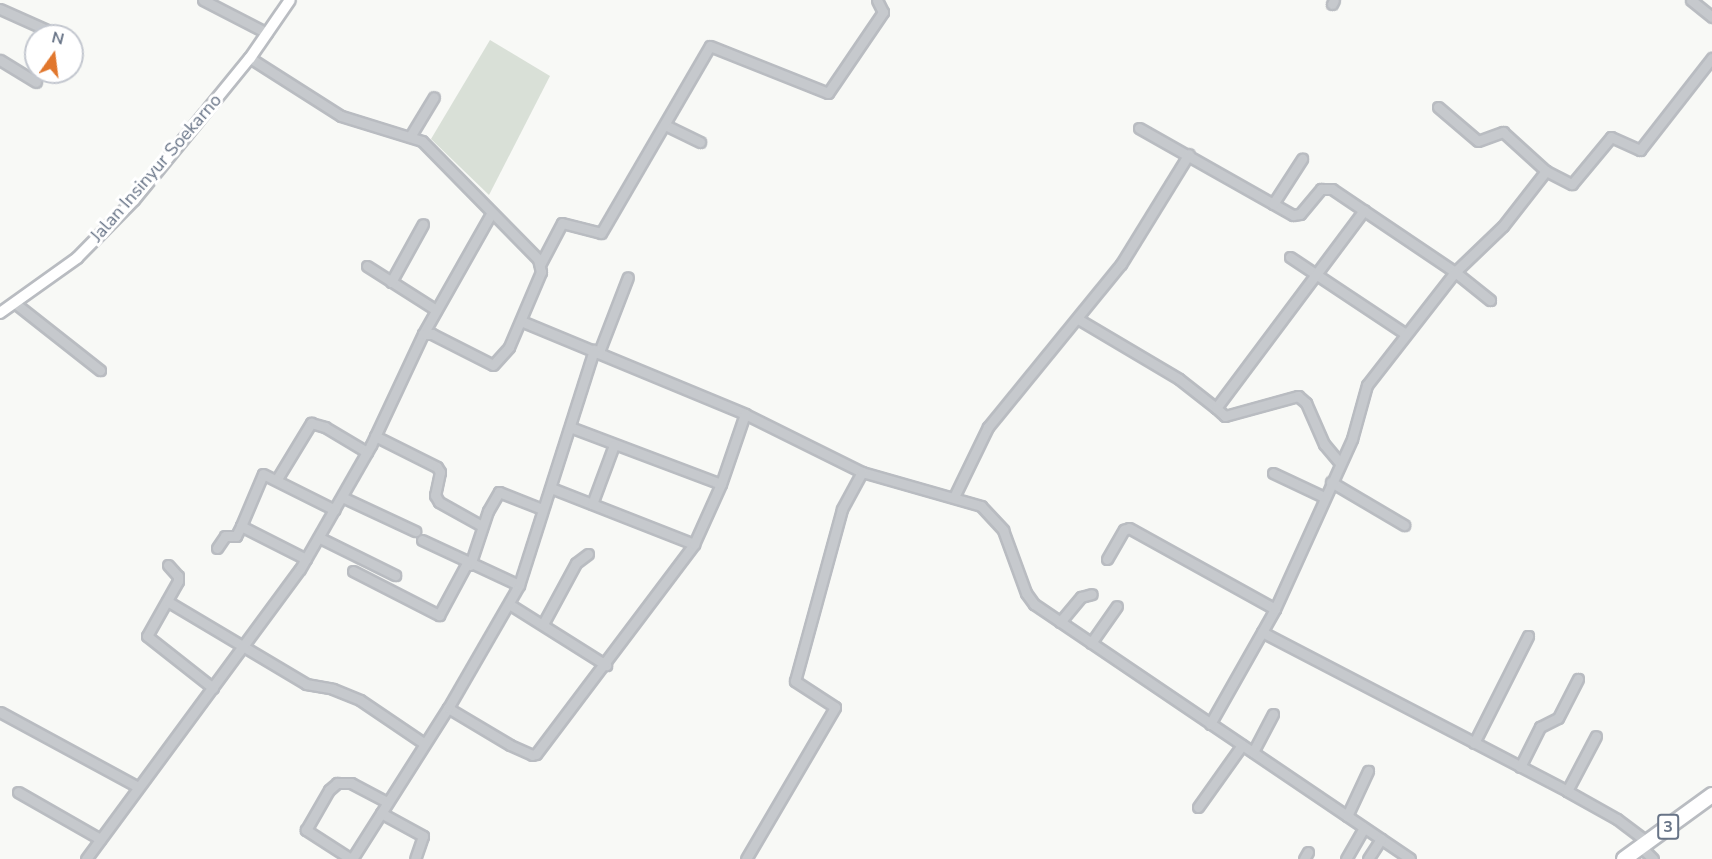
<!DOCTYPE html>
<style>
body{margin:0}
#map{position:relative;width:1712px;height:859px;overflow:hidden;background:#f8f9f6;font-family:"Nunito Sans",sans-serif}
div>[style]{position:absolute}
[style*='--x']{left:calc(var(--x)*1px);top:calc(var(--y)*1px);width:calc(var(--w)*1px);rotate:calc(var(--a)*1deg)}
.green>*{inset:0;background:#d9e0d7}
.roads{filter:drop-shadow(2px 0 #b9bcc1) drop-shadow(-2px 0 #b9bcc1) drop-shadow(0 2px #b9bcc1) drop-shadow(0 -2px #b9bcc1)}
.minor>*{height:9px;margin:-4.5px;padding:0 4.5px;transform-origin:4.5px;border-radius:4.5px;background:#c6c9cd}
.major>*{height:10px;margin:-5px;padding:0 5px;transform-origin:5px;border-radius:5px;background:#fff}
.highway>*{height:14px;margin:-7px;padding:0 7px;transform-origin:7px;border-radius:7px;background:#fff}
span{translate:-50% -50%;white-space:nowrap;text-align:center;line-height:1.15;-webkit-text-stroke:6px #fff;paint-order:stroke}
.shield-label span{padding:2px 4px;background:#fff;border:2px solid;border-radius:4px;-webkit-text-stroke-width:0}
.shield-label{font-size:16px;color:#687487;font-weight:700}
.street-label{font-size:18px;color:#687487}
.north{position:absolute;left:24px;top:24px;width:60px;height:60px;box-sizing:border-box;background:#fff;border:2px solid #c3c7cf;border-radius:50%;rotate:14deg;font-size:16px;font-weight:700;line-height:24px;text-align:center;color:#687487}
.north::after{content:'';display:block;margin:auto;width:21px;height:27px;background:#e1772d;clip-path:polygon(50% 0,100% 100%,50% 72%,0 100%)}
</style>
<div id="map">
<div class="green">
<i style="clip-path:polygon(490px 40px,550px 76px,489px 195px,431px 139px)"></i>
</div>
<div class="roads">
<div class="minor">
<i style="--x:203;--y:0;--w:72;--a:27.3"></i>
<i style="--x:1691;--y:0;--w:27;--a:39"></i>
<i style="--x:1332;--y:4;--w:4;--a:-63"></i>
<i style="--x:0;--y:9;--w:64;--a:24.1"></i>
<i style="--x:0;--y:60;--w:42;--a:31.4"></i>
<i style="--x:1438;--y:107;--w:52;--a:40.4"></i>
<i style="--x:1478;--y:141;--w:27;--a:-20"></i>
<i style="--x:1503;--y:132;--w:58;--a:42.2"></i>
<i style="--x:1546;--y:171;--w:29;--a:27"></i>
<i style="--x:1572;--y:184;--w:61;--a:-50.3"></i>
<i style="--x:1611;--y:137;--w:32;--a:24"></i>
<i style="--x:1640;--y:150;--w:117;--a:-52"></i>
<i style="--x:665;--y:125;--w:39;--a:26"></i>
<i style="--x:1139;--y:128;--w:177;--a:29.5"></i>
<i style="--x:1293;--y:215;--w:7;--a:-8"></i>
<i style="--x:1300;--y:214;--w:33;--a:-50"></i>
<i style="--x:1321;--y:189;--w:11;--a:0"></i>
<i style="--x:1332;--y:189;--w:148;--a:34"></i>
<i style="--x:1455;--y:272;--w:66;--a:-43.8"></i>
<i style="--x:1503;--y:226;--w:70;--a:-52"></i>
<i style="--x:411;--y:135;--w:44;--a:-58.8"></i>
<i style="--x:1273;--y:204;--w:54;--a:-57.2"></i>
<i style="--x:1290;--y:257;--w:139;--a:33.6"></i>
<i style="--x:541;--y:263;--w:45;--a:-62.3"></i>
<i style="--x:562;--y:223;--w:40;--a:14.4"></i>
<i style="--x:601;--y:233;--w:216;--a:-59.8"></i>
<i style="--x:710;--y:46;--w:127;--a:21.7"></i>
<i style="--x:828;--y:93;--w:98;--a:-55.8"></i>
<i style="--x:883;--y:12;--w:13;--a:-117"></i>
<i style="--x:367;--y:266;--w:82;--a:32.5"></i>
<i style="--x:391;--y:282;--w:66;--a:-61.1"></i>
<i style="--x:16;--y:304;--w:107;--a:38.2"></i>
<i style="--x:1078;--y:319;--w:117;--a:30.7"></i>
<i style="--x:1179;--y:379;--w:47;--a:38.1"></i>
<i style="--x:1216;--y:408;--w:247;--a:-53.2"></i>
<i style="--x:521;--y:321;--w:243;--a:22.5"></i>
<i style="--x:745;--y:414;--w:131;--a:26.4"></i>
<i style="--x:862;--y:472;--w:124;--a:15.9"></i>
<i style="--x:981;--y:506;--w:33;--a:47"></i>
<i style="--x:1003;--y:530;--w:67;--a:69.9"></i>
<i style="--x:1026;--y:593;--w:14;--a:54"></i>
<i style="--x:1034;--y:604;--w:454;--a:34.1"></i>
<i style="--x:423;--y:334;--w:138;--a:-60.5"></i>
<i style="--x:599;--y:352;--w:80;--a:-68.9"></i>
<i style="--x:1216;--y:408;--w:12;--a:42"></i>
<i style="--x:1225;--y:416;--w:76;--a:-15.3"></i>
<i style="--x:1298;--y:396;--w:11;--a:41"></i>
<i style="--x:1306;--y:403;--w:45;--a:66.3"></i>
<i style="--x:1324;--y:444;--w:25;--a:50"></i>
<i style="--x:570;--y:427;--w:161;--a:20.7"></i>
<i style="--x:375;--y:436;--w:69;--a:26.6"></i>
<i style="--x:437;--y:467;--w:6;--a:59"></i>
<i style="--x:440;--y:472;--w:24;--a:102"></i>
<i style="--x:435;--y:495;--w:8;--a:60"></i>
<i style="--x:439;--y:502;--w:49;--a:29.2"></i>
<i style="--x:1273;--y:473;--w:56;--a:25.2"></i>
<i style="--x:277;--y:479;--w:66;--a:-58.7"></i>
<i style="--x:311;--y:423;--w:15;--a:16"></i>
<i style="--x:325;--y:427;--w:49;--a:30.8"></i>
<i style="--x:1331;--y:482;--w:85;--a:30.5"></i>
<i style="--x:551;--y:488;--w:154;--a:21.4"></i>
<i style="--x:342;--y:497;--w:81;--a:25"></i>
<i style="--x:954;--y:497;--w:78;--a:-64.1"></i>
<i style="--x:988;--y:427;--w:210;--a:-50.8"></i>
<i style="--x:1121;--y:264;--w:129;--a:-58.3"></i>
<i style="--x:592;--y:504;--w:63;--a:-69.6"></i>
<i style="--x:320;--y:538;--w:84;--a:26.3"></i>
<i style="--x:422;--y:540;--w:107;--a:24.9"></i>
<i style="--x:217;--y:548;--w:14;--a:-56"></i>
<i style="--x:225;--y:536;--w:11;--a:0"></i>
<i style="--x:236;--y:536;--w:11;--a:-63"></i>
<i style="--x:306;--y:559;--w:73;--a:-153.1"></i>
<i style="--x:241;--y:526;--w:56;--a:-67.1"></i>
<i style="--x:263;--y:474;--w:80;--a:26.6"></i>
<i style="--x:1107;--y:559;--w:34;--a:-60"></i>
<i style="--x:1124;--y:530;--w:5;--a:-22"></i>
<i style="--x:1129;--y:528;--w:167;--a:29"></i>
<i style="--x:168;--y:565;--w:15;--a:48"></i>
<i style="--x:178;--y:576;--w:5;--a:90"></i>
<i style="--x:178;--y:581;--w:63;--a:119.4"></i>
<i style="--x:147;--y:636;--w:84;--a:38.2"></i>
<i style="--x:470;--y:565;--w:57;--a:-71.6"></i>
<i style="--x:488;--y:511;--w:22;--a:-60"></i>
<i style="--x:499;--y:492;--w:46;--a:21.6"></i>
<i style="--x:353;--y:571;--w:97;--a:27.1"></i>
<i style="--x:439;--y:615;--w:59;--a:-61.7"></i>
<i style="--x:167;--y:601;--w:162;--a:30.8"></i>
<i style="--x:306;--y:684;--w:27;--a:10"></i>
<i style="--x:333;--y:689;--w:29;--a:22"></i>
<i style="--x:360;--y:700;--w:78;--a:34.1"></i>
<i style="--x:509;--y:604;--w:115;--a:32.2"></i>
<i style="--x:1060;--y:622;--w:33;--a:-50"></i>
<i style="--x:1081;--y:597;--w:11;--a:-15"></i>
<i style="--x:543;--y:624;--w:69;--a:-61.6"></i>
<i style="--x:576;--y:563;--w:15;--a:-37"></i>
<i style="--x:1262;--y:632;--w:344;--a:27.5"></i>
<i style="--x:1567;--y:791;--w:57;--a:29.2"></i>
<i style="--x:1617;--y:819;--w:38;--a:37"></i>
<i style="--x:1091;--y:643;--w:45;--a:-54.9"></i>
<i style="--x:448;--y:708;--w:72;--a:30.8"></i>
<i style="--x:510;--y:745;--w:24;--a:24"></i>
<i style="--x:532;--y:755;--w:4;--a:-14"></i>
<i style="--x:536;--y:754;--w:263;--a:-53"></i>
<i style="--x:694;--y:544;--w:66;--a:-65.8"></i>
<i style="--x:721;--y:484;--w:74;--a:-71.1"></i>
<i style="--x:0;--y:712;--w:157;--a:28.5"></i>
<i style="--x:1210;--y:724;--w:132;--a:-60.5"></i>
<i style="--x:1275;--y:609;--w:187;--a:-65.6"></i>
<i style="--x:1352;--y:439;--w:56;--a:-74.5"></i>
<i style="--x:1367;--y:385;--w:143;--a:-52.1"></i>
<i style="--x:1455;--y:272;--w:45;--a:38.7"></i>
<i style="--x:1474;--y:743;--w:120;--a:-63.2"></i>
<i style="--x:1253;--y:752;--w:43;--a:-62.2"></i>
<i style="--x:1520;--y:767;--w:45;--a:-63.4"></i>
<i style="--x:1540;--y:727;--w:20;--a:-27"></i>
<i style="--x:1558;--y:718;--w:44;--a:-62.9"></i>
<i style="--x:1567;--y:791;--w:62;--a:-62.2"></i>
<i style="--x:18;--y:792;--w:95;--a:29.8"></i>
<i style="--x:1198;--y:807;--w:76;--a:-54.6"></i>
<i style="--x:381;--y:813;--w:48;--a:28.7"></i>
<i style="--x:423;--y:836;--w:24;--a:109"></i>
<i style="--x:1347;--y:816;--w:50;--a:-65"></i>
<i style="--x:1641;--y:847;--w:17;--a:45"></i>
<i style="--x:86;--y:859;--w:360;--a:-53.6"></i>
<i style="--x:300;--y:569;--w:143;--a:-60.2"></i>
<i style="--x:371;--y:445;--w:123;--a:-64.9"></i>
<i style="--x:423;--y:334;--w:9;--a:0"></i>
<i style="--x:432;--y:334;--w:68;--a:26.9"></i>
<i style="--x:493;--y:365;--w:24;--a:-48"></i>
<i style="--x:509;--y:347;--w:82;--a:-66.9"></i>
<i style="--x:541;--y:272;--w:13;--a:-103"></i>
<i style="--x:538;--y:259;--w:165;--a:-134.5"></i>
<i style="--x:422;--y:141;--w:85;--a:-162.8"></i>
<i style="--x:341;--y:116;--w:108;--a:-147.5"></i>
<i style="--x:351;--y:859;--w:54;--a:-147.2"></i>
<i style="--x:306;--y:830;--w:46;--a:-60.1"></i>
<i style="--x:329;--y:790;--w:11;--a:-41"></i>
<i style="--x:337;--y:783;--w:14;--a:0"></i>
<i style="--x:351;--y:783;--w:41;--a:27.8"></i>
<i style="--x:352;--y:859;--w:179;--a:-57.6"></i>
<i style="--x:448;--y:708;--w:142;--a:-60"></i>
<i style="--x:519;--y:585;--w:247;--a:-72.3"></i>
<i style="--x:746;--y:859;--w:176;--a:-59.6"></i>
<i style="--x:835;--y:707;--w:48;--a:-147"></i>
<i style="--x:795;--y:681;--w:178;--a:-74.7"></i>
<i style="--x:842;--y:509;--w:42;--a:-61.6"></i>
<i style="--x:1304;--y:859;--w:8;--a:-60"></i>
<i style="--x:1346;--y:859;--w:36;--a:-60"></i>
<i style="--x:1368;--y:859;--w:24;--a:-57"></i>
</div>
<div class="major">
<i style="--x:0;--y:313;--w:95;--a:-35.5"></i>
<i style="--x:77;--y:258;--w:81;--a:-45.5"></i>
<i style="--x:134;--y:200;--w:183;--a:-50.8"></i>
<i style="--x:250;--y:58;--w:70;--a:-55.4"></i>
</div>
<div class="highway">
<i style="--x:1624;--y:859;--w:109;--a:-36"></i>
</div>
</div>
<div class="shield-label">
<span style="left:1668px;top:827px">3</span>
</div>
<div class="street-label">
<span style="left:156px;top:168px;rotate:-49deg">Jalan Insinyur Soekarno</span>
</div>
<div class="north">N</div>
</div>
